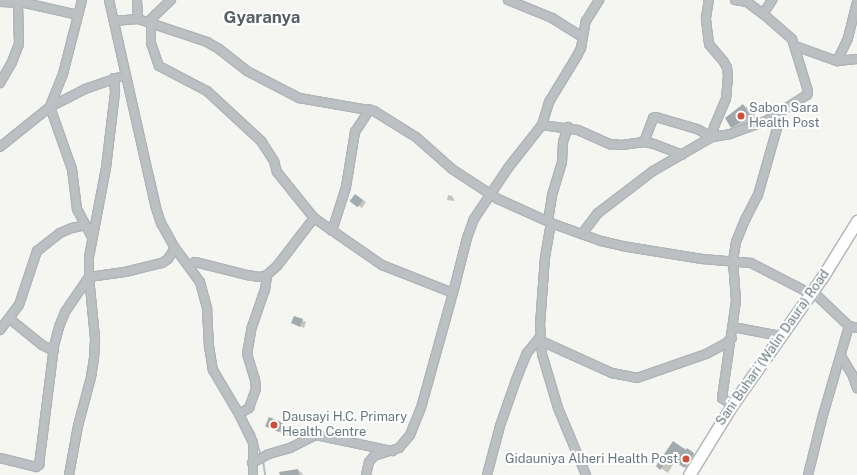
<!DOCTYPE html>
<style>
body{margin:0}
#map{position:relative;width:857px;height:475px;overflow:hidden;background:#f5f5f2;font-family:"Public Sans",sans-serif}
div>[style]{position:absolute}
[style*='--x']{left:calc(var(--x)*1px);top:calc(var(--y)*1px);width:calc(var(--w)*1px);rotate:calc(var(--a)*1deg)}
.shadow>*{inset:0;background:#0003}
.stream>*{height:2px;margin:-1px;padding:0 1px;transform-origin:1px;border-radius:1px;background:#b3bfc2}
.building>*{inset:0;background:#a2aaae;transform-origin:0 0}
.roads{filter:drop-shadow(1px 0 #afb4b7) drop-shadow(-1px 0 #afb4b7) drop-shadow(0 1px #afb4b7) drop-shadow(0 -1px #afb4b7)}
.street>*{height:8px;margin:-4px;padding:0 4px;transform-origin:4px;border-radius:4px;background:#bcc0c3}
.secondary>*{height:11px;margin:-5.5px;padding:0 5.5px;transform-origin:5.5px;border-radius:5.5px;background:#fff}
.dots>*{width:11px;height:11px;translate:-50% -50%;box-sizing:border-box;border:2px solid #fff;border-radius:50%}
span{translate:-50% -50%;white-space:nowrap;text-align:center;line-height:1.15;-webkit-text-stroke:4px #fff;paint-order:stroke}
.poi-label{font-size:13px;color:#68777f}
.left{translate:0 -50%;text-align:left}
.right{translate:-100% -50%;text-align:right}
.street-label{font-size:13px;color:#68777f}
.district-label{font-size:17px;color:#555f65;font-weight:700}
</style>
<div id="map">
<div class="shadow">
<i style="clip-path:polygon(743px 105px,753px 111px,760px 122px,742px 133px,732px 127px)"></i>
<i style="clip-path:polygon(448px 195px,452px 196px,455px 201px,447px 200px)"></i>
<i style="clip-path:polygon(358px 197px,366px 202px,362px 208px,359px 206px)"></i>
<i style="clip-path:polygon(294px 317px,306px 322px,304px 328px,295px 324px)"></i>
<i style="clip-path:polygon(270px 418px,293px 430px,290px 437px,267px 426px)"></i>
<i style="clip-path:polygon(673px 442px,700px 458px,692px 471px,675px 461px,668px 473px,658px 466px)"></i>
<i style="clip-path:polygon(298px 470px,302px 473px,303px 475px,280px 475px,280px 473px)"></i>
</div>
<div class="stream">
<i style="--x:153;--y:175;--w:37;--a:77"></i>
<i style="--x:195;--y:268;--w:11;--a:56"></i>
<i style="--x:245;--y:418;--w:17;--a:59"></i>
<i style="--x:254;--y:433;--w:24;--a:73"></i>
<i style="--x:263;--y:460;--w:15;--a:82"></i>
</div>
<div class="building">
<i style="clip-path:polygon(743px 104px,750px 116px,731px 128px,725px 118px)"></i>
<i style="left:355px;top:194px;width:10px;height:9px;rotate:37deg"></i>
<i style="clip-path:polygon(294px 316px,303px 319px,300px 327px,291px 323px)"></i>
<i style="left:269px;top:417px;width:15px;height:10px;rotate:23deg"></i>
<i style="clip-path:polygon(673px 441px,686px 450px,687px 448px,694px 453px,685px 468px,668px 458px,660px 470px,656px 466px)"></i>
<i style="clip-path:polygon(298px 469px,299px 475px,280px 475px,279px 472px)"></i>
</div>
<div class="roads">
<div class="street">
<i style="--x:82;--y:0;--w:76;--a:104.4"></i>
<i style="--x:63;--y:74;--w:35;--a:112"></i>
<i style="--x:50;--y:107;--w:66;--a:70.5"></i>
<i style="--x:72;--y:169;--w:40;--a:82.9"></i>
<i style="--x:77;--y:209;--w:32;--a:62"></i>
<i style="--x:109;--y:0;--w:213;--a:77.3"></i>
<i style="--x:156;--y:208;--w:16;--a:72"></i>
<i style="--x:161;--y:223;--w:29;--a:61"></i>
<i style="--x:175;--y:248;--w:42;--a:53.7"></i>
<i style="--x:200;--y:282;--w:28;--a:75"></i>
<i style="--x:207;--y:309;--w:37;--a:87"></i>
<i style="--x:209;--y:346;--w:24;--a:81"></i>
<i style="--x:213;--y:370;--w:51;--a:59.4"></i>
<i style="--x:239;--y:414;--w:32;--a:64"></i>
<i style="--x:253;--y:443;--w:32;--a:90"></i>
<i style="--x:137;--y:0;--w:19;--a:87"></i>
<i style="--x:508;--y:0;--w:48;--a:22.2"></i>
<i style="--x:552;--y:18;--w:36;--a:32"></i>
<i style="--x:0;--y:2;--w:25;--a:2"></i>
<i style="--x:25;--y:3;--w:54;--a:12.8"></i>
<i style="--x:763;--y:14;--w:17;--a:-57"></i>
<i style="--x:114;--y:21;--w:24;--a:-5"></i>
<i style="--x:138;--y:19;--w:73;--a:18.4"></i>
<i style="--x:207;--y:42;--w:14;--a:30"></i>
<i style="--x:219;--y:49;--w:36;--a:38"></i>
<i style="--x:247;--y:71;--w:59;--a:27.4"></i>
<i style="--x:299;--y:98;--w:76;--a:9.8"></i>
<i style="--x:374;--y:111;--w:49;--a:31.8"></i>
<i style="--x:416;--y:137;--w:48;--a:41.6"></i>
<i style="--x:452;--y:169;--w:55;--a:33.1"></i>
<i style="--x:498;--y:199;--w:58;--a:24.4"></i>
<i style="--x:551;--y:223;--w:53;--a:19.8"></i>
<i style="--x:601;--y:241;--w:22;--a:13"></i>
<i style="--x:622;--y:246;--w:81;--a:9.2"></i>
<i style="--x:702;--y:259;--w:49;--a:4.7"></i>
<i style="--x:751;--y:263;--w:65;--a:27.3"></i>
<i style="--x:148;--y:22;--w:32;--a:-44"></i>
<i style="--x:151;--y:23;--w:20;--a:90"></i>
<i style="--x:151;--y:43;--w:24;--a:71"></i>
<i style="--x:159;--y:66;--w:54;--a:27.5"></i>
<i style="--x:207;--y:91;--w:74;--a:42.8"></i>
<i style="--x:261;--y:141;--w:24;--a:57"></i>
<i style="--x:274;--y:161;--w:11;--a:75"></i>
<i style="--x:277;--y:172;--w:59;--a:51.2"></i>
<i style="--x:314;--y:218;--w:83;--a:34.7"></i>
<i style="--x:382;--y:265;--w:76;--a:21.5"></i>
<i style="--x:795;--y:46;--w:45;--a:19.7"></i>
<i style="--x:837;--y:61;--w:20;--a:-6"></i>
<i style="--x:837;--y:61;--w:25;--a:-64"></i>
<i style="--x:848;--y:38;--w:37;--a:-76"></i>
<i style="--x:0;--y:83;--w:24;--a:-60"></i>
<i style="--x:12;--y:62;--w:19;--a:-69"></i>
<i style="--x:19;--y:44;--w:41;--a:-91.4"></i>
<i style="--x:542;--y:125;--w:36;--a:8"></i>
<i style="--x:578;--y:130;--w:35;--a:24"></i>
<i style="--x:610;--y:144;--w:12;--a:5"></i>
<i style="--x:622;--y:145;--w:22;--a:-8"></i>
<i style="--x:644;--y:142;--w:10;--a:11"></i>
<i style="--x:654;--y:144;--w:30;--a:21"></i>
<i style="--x:644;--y:142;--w:26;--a:-69"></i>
<i style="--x:653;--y:118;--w:3;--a:-18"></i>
<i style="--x:656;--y:117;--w:43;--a:16.3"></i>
<i style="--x:697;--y:129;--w:17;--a:28"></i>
<i style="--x:712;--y:137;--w:10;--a:-79"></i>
<i style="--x:714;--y:127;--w:30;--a:-67"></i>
<i style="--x:726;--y:99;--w:23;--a:-85"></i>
<i style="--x:728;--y:76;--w:8;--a:-97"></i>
<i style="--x:727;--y:68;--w:7;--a:-117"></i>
<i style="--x:724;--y:62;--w:23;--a:-130"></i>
<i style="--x:709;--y:44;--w:26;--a:-97"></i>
<i style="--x:706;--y:18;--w:18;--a:-81"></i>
<i style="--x:0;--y:147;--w:64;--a:-38.7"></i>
<i style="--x:50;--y:107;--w:39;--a:-27"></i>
<i style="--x:85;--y:89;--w:36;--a:-19"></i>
<i style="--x:548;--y:221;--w:26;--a:-81"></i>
<i style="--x:552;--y:195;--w:34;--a:-73"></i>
<i style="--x:562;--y:162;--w:20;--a:-87"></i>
<i style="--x:563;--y:142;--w:16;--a:-72"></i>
<i style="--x:551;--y:223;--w:35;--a:100"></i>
<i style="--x:545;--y:257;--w:68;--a:94.2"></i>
<i style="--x:540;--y:325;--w:29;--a:86"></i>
<i style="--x:542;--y:354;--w:56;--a:73.5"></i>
<i style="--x:558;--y:408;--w:73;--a:67.3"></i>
<i style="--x:332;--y:231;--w:46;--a:-72.3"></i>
<i style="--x:346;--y:187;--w:56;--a:-80.7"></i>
<i style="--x:355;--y:132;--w:27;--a:-57"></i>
<i style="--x:582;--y:234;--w:26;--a:-53"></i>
<i style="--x:598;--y:213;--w:69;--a:-37.4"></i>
<i style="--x:653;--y:171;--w:68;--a:-30"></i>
<i style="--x:712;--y:137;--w:18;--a:-9"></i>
<i style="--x:730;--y:134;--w:38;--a:-20"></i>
<i style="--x:766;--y:121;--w:49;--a:-32.4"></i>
<i style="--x:807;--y:95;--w:4;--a:-76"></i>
<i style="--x:808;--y:91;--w:54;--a:-107.1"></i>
<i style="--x:792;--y:39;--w:38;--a:-139"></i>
<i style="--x:763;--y:14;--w:20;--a:-143"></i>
<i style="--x:747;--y:2;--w:12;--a:-171"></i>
<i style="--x:190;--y:266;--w:6;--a:-39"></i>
<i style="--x:195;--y:262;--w:54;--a:14"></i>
<i style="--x:247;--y:275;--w:13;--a:9"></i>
<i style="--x:260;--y:277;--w:7;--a:-16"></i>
<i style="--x:267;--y:275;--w:13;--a:-42"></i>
<i style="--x:277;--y:266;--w:61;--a:-52.4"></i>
<i style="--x:812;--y:291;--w:51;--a:43.4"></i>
<i style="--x:849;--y:326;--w:8;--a:14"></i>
<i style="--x:10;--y:319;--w:41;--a:39.1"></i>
<i style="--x:42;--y:345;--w:13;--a:27"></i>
<i style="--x:733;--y:327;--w:48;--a:10.8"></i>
<i style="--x:0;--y:330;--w:31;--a:-53"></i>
<i style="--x:19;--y:305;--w:57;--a:-71.6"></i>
<i style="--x:37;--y:251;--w:29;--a:-38"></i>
<i style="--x:60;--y:233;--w:13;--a:-23"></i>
<i style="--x:72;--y:228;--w:14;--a:-12"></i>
<i style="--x:541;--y:341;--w:78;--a:24.3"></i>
<i style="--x:612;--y:373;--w:25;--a:11"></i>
<i style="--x:637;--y:378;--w:73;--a:-19.2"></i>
<i style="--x:706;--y:354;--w:21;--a:-28"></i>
<i style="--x:725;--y:344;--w:9;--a:-41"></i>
<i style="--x:841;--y:356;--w:21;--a:59"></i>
<i style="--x:852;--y:374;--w:15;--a:70"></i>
<i style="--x:732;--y:405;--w:12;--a:-145"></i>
<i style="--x:722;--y:398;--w:98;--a:-81.8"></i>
<i style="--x:736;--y:301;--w:40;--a:-94.3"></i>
<i style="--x:733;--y:261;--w:19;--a:-81"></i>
<i style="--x:736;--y:242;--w:24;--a:-68"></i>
<i style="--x:745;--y:220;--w:28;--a:-63"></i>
<i style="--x:758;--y:195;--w:87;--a:-74.1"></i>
<i style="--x:239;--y:414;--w:12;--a:-31"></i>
<i style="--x:249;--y:408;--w:20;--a:-70"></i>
<i style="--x:256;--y:389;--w:9;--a:-96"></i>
<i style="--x:255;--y:380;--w:27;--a:-107"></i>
<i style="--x:247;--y:354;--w:27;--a:-80"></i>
<i style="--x:252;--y:327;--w:39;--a:-71"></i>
<i style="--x:265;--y:290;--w:15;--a:-82"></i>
<i style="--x:0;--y:458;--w:37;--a:14"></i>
<i style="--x:36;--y:467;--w:4;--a:-34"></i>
<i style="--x:39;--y:465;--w:120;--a:-82.8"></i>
<i style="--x:54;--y:346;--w:20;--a:-75"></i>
<i style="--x:59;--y:327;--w:16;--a:-68"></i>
<i style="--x:65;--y:312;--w:42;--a:-55.6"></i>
<i style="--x:89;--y:277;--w:36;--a:-8"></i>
<i style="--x:125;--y:272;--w:38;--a:-14"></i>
<i style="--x:162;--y:263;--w:7;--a:-34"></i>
<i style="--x:168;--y:259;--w:13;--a:-58"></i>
<i style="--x:252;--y:463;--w:19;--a:-28"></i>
<i style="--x:269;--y:454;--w:22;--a:-16"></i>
<i style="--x:290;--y:448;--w:29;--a:-27"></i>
<i style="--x:316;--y:435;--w:78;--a:11.9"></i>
<i style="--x:69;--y:475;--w:50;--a:-79.6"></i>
<i style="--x:78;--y:426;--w:51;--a:-75.1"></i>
<i style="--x:91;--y:377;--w:18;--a:-81"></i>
<i style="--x:94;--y:359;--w:21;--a:-87"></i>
<i style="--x:95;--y:338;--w:61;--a:-95.6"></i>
<i style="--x:89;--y:277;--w:20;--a:-90"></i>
<i style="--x:89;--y:257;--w:91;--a:-79.2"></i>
<i style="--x:106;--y:168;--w:77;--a:-83.2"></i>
<i style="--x:115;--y:92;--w:14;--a:-94"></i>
<i style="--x:366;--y:475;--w:13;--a:-77"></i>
<i style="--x:369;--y:462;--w:8;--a:-50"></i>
<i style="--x:374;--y:456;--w:26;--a:-18"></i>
<i style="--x:399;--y:448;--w:17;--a:-50"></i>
<i style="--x:410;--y:435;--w:29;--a:-68"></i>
<i style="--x:421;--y:408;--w:119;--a:-74.5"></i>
<i style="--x:453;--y:293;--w:57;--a:-75.7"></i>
<i style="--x:467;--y:238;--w:20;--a:-70"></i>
<i style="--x:474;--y:219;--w:61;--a:-56.3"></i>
<i style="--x:508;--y:168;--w:55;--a:-51.7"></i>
<i style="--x:542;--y:125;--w:24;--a:-73"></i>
<i style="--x:549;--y:102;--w:54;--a:-58.7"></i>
<i style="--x:577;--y:56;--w:9;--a:-63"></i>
<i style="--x:581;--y:48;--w:27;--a:-80"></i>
<i style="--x:586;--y:21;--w:25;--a:-58"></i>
<i style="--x:487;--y:475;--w:51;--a:-75.1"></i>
<i style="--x:500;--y:426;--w:49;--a:-70.8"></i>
<i style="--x:516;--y:380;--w:29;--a:-68"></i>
<i style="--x:527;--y:353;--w:22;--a:-51"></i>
<i style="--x:808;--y:475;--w:62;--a:-76"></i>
<i style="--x:823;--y:415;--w:93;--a:-73.7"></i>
</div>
<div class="secondary">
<i style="--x:689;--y:475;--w:82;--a:-58.4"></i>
<i style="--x:732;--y:405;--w:158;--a:-54.8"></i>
<i style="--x:823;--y:276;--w:65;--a:-58.3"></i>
</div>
</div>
<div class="dots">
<i style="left:741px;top:116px;background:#cc503b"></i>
<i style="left:274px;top:425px;background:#cc503b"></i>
<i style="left:686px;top:459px;background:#cc503b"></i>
</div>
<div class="poi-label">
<span class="left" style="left:749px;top:116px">Sabon Sara<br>Health Post</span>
<span class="left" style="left:282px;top:425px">Dausayi H.C. Primary<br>Health Centre</span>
<span class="right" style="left:678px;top:459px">Gidauniya Alheri Health Post</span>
</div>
<div class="street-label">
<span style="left:773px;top:348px;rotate:-55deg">Sani Buhari (Walin Daura) Road</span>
</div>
<div class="district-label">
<span style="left:262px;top:18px">Gyaranya</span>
</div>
</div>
